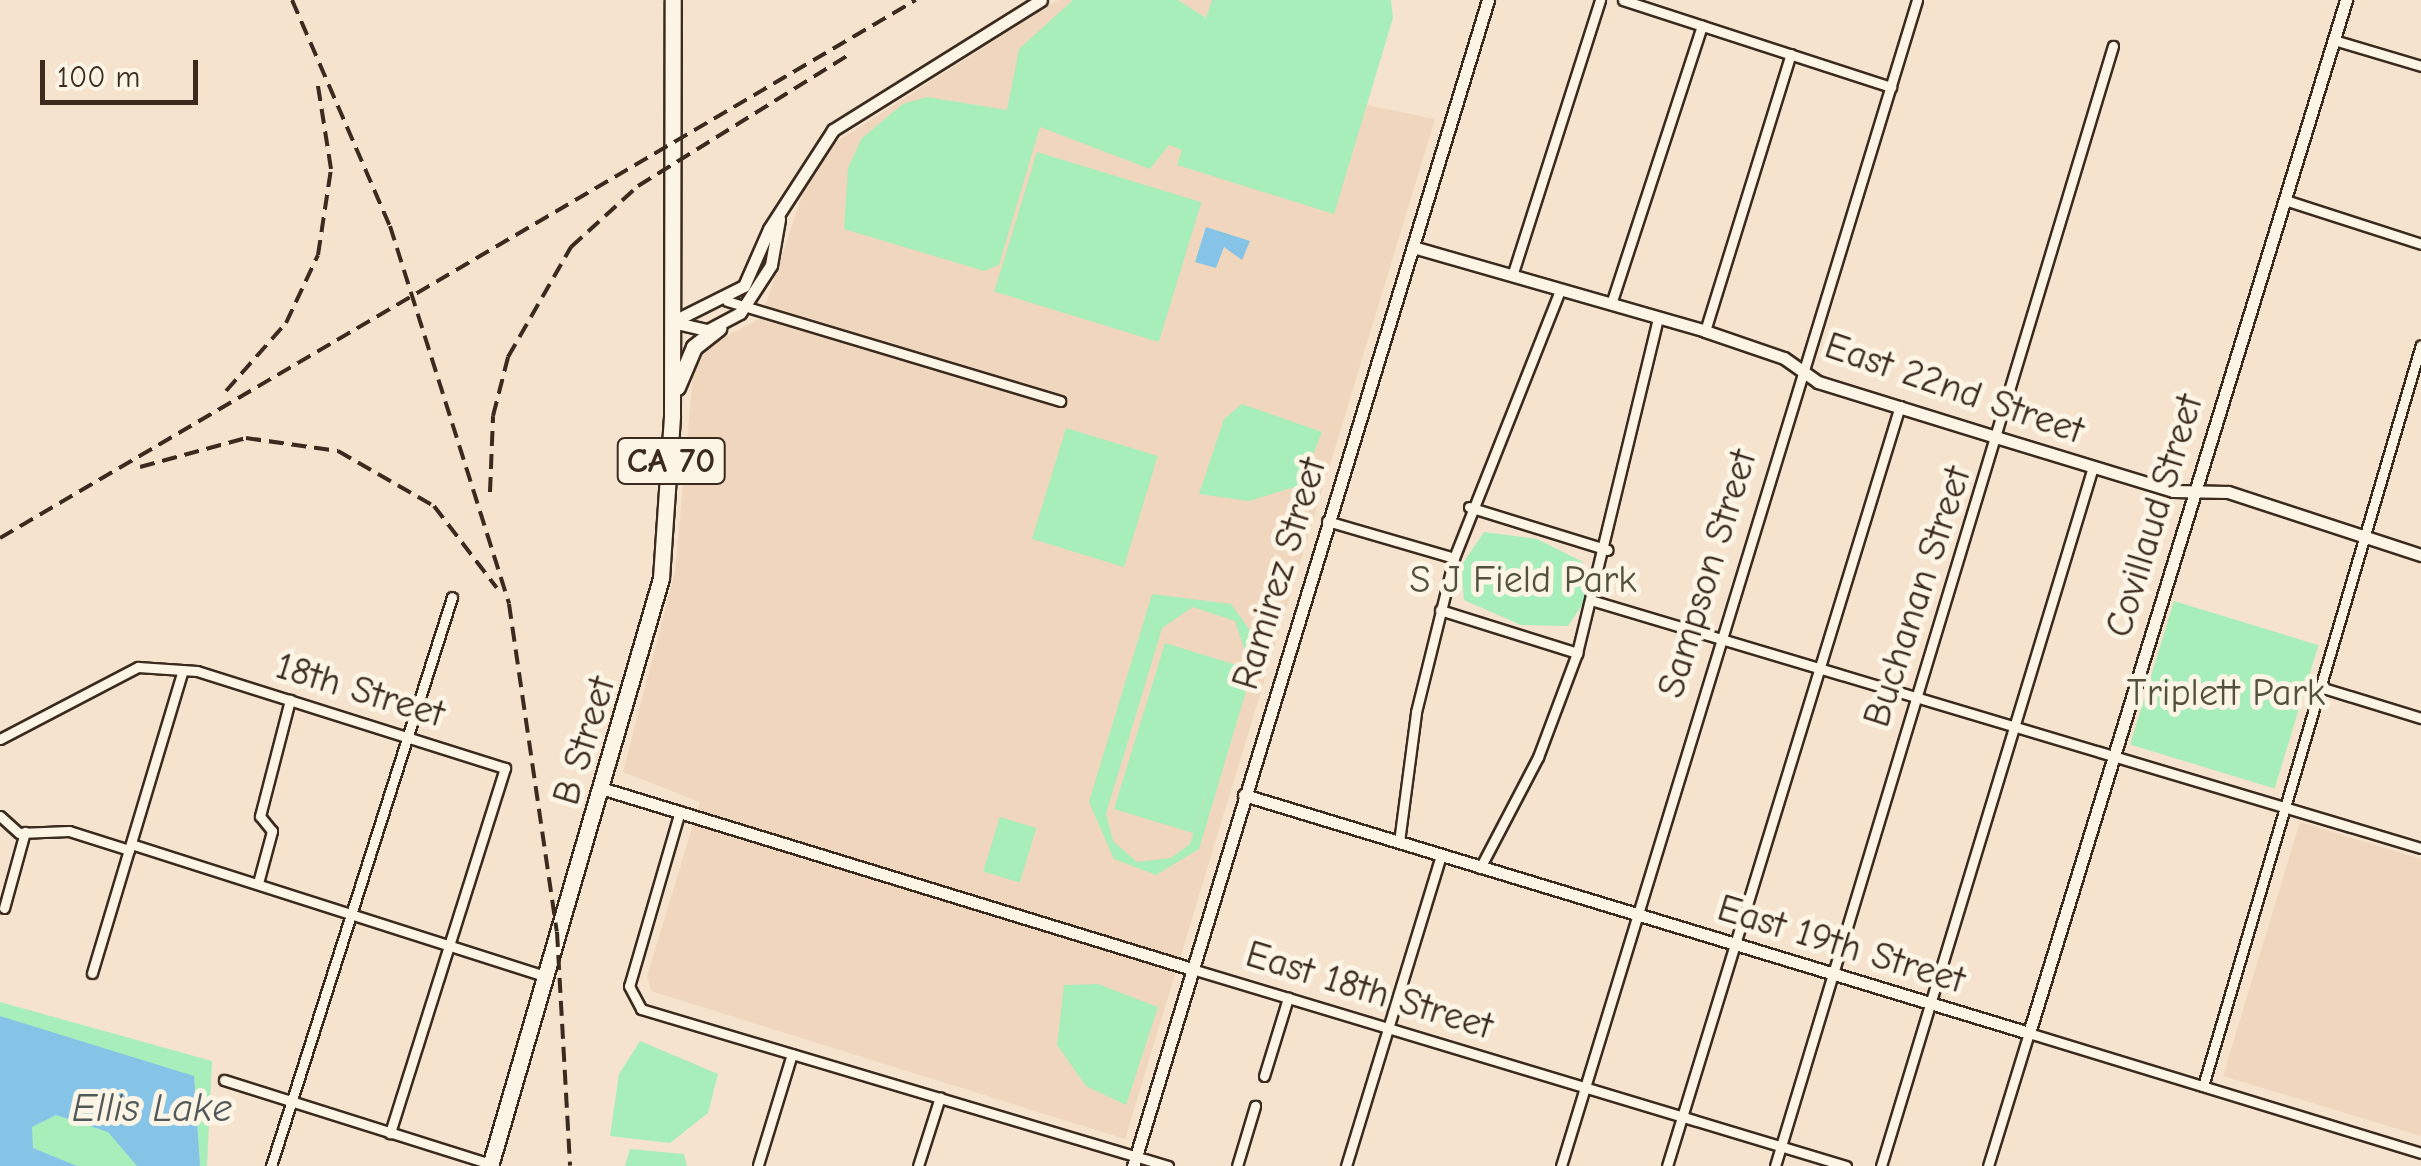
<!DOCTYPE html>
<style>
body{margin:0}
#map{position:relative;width:2421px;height:1166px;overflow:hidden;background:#f5e3cd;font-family:"Comic Neue",sans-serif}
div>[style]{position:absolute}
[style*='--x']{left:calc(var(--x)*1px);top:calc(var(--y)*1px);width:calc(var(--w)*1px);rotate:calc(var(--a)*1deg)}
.built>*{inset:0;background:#f0d6bc}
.green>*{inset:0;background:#a8eeba;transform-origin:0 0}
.water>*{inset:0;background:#85c4e6}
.roads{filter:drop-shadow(2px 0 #3b2a1e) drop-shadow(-2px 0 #3b2a1e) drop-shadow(0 2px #3b2a1e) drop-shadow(0 -2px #3b2a1e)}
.minor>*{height:9px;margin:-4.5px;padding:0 4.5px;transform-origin:4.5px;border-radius:4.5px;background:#fcf5e5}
.tertiary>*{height:11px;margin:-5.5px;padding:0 5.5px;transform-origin:5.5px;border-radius:5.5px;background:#fcf5e5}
.trunk>*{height:15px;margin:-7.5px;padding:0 7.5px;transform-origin:7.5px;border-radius:7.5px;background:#fcf5e5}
.rail>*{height:4px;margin-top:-2px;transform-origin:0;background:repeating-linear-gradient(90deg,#3b2a1e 0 15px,transparent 0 23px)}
span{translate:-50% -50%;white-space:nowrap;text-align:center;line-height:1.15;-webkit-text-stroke:10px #fcf5e5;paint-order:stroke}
.shield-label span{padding:2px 8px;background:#fcf5e5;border:2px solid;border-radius:8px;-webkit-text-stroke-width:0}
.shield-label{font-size:35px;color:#3b2a1e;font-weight:700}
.street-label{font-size:38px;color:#3b2a1e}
.park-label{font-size:38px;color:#51513d}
.water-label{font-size:40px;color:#51585a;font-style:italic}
.scale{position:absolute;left:40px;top:60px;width:158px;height:45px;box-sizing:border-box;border:5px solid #3b2a1e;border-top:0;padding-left:12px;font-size:30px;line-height:35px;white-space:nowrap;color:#3b2a1e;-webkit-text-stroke:8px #fcf5e5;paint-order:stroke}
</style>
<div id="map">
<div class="built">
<i style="clip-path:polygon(1058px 0,1391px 0,1367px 105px,1435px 119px,1125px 1139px,651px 991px,647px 976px,700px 802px,623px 772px,675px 572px,695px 353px,761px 318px,804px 190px,836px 142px)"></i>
<i style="clip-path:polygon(2300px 822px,2421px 859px,2421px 1136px,2223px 1076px)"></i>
</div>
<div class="green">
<i style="clip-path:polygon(1073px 0,1178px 0,1206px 18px,1212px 0,1391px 0,1393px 18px,1334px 214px,1177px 165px,1182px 150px,1169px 145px,1150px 169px,1040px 127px,999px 265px,984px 271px,844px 229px,848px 168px,862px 138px,903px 104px,927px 97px,1007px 110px,1019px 49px)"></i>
<i style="left:1037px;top:152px;width:172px;height:146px;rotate:17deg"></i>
<i style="clip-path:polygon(1242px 404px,1322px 432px,1301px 485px,1249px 501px,1199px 494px,1224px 419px)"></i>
<i style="left:1066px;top:428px;width:96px;height:116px;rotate:17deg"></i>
<i style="clip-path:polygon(1484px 532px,1537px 539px,1583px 562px,1585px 601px,1568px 626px,1521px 625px,1464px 600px,1461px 566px)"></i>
<i style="clip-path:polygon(evenodd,1152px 594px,1231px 604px,1260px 644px,1199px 849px,1156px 875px,1114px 859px,1089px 802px,1152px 594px,1193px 607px,1235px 621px,1247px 657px,1243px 667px,1165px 643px,1114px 809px,1193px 833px,1237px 690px,1190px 844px,1171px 858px,1137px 862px,1113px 841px,1106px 814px,1162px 628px,1193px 607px)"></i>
<i style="left:2174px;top:601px;width:151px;height:150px;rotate:17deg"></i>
<i style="left:1000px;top:817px;width:38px;height:57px;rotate:17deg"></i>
<i style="clip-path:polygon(1098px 984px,1158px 1007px,1126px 1105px,1086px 1086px,1057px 1045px,1064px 985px)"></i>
<i style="clip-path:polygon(0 1002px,212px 1061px,207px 1166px,0 1166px)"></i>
<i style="clip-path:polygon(640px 1041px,718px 1074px,708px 1113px,670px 1143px,610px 1136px,619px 1074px)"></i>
<i style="clip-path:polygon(630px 1149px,684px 1154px,687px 1166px,625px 1166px)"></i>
</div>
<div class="water">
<i style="clip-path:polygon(1206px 227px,1250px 241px,1242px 260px,1224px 247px,1216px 268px,1195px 262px)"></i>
<i style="clip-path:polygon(0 1016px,194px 1076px,200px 1166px,137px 1166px,108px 1132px,56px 1115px,32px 1127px,33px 1148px,77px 1166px,0 1166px)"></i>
</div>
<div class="roads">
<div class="minor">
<i style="--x:1623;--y:0;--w:282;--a:18"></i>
<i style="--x:2334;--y:40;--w:91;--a:16.6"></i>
<i style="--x:2285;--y:200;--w:143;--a:17.9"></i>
<i style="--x:1512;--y:276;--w:290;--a:-72.3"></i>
<i style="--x:727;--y:301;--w:348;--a:16.7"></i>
<i style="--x:1611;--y:304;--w:293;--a:-71.9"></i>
<i style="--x:1705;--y:331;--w:290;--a:-72.8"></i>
<i style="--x:1469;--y:507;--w:145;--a:17.2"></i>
<i style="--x:1327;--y:521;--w:132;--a:16.2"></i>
<i style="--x:1594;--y:601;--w:863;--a:16.63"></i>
<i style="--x:1440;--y:610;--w:144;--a:17.4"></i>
<i style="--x:2320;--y:687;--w:106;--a:17.1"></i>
<i style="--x:0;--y:739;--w:156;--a:-27.6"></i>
<i style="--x:138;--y:667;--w:59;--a:3.9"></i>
<i style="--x:197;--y:671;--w:323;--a:17.5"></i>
<i style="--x:505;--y:768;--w:383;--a:107.5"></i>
<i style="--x:680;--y:811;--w:182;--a:106.2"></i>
<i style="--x:629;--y:986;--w:26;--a:62"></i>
<i style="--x:641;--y:1009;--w:550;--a:16.59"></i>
<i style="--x:0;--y:816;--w:25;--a:42"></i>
<i style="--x:19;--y:833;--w:50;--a:-2.3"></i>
<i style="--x:69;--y:831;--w:63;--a:17.6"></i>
<i style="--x:1399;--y:842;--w:131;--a:-82.5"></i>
<i style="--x:1416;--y:712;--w:159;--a:-76.1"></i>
<i style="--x:1454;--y:558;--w:288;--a:-68.4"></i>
<i style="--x:131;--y:844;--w:437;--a:17.7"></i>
<i style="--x:1480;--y:868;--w:125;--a:-62.4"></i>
<i style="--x:1538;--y:757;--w:111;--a:-69.4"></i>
<i style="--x:1577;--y:653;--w:345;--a:-76.4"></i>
<i style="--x:258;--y:883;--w:54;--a:-74.9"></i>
<i style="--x:272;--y:831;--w:19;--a:-129"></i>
<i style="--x:260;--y:816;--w:120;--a:-75.5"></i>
<i style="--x:4;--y:908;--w:79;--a:-74.6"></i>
<i style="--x:1192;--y:969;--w:683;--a:16.76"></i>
<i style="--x:92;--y:973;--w:316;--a:-73.3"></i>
<i style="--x:1264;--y:1076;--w:82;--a:-72.9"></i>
<i style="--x:224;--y:1080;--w:279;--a:17.5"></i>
<i style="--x:2203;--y:1086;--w:772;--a:-73.61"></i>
<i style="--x:758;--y:1165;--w:116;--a:-73"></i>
<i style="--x:271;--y:1166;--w:597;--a:-72.35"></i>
<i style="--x:918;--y:1166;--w:72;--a:-72.3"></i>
<i style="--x:1237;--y:1166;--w:63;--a:-73.3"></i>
<i style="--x:1346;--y:1166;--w:325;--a:-73"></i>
<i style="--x:1561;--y:1166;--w:1219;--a:-73.02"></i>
<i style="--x:1667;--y:1166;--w:795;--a:-72.96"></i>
<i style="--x:1775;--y:1166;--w:1170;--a:-73.21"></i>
<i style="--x:1881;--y:1166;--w:730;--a:-73.13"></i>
<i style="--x:1988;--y:1166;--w:139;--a:-72.9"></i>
<i style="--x:2029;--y:1033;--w:410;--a:17"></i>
</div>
<div class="tertiary">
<i style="--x:1413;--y:247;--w:304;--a:16"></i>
<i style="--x:1705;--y:331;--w:83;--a:18.9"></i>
<i style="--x:1784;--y:358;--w:42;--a:35.2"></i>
<i style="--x:1818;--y:382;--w:189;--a:17.2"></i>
<i style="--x:1999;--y:438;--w:182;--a:16.9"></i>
<i style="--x:2173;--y:491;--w:55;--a:1"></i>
<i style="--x:2228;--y:492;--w:203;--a:18.1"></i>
<i style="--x:672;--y:322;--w:80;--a:-26.6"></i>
<i style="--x:744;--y:286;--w:62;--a:-66.3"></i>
<i style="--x:769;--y:229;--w:118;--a:-57.1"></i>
<i style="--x:833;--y:130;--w:245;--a:-32"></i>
<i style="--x:672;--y:322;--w:37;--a:13"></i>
<i style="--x:708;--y:330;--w:36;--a:-28"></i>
<i style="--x:740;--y:313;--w:57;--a:-57.1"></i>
<i style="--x:771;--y:265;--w:47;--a:-80.1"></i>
<i style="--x:604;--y:789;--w:615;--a:17.02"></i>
<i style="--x:1244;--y:795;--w:820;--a:16.87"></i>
<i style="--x:2029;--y:1033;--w:1081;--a:-72.94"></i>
<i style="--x:1133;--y:1166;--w:1219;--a:-73.07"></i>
</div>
<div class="trunk">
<i style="--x:677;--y:387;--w:43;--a:-67"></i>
<i style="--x:694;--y:347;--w:31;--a:-38"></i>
<i style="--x:490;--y:1166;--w:612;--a:-73.78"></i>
<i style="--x:661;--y:578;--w:163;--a:-86.1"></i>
<i style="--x:672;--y:415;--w:415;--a:-89.9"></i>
</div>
</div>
<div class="rail">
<i style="--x:292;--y:0;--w:246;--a:66.6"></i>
<i style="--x:390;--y:226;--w:396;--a:72.5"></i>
<i style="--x:509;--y:604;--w:331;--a:81.7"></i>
<i style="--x:557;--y:932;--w:234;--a:86.8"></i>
<i style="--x:226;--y:391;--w:91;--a:-48.6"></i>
<i style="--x:286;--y:323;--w:75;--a:-64.8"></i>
<i style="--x:318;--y:255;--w:87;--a:-81.4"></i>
<i style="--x:331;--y:169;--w:90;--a:-98.9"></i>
<i style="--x:140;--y:467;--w:110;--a:-15.3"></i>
<i style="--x:246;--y:438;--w:93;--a:8"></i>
<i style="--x:338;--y:451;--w:111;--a:29.8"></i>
<i style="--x:434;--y:506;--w:103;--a:52.5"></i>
<i style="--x:490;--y:492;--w:76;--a:-87.7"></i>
<i style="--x:493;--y:416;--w:61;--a:-75.7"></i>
<i style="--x:508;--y:357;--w:127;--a:-60.2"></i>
<i style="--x:571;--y:247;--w:91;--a:-42.3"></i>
<i style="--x:638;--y:186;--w:250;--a:-31.9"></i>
<i style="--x:0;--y:538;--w:1062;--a:-30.43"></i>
</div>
<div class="shield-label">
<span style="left:671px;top:461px">CA 70</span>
</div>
<div class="street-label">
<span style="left:1954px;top:389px;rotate:19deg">East 22nd Street</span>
<span style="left:2155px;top:516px;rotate:-73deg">Covillaud Street</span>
<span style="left:1280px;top:574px;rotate:-73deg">Ramirez Street</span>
<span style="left:1708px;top:574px;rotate:-73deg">Sampson Street</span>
<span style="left:1918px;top:597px;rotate:-72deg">Buchanan Street</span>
<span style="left:360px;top:691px;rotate:17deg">18th Street</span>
<span style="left:585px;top:741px;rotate:-73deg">B Street</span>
<span style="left:1841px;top:945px;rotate:17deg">East 19th Street</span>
<span style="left:1369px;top:991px;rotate:17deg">East 18th Street</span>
</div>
<div class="park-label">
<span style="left:1523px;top:581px">S J Field Park</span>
<span style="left:2226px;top:694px">Triplett Park</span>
</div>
<div class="water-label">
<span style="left:152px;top:1108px">Ellis Lake</span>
</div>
<div class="scale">100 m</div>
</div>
